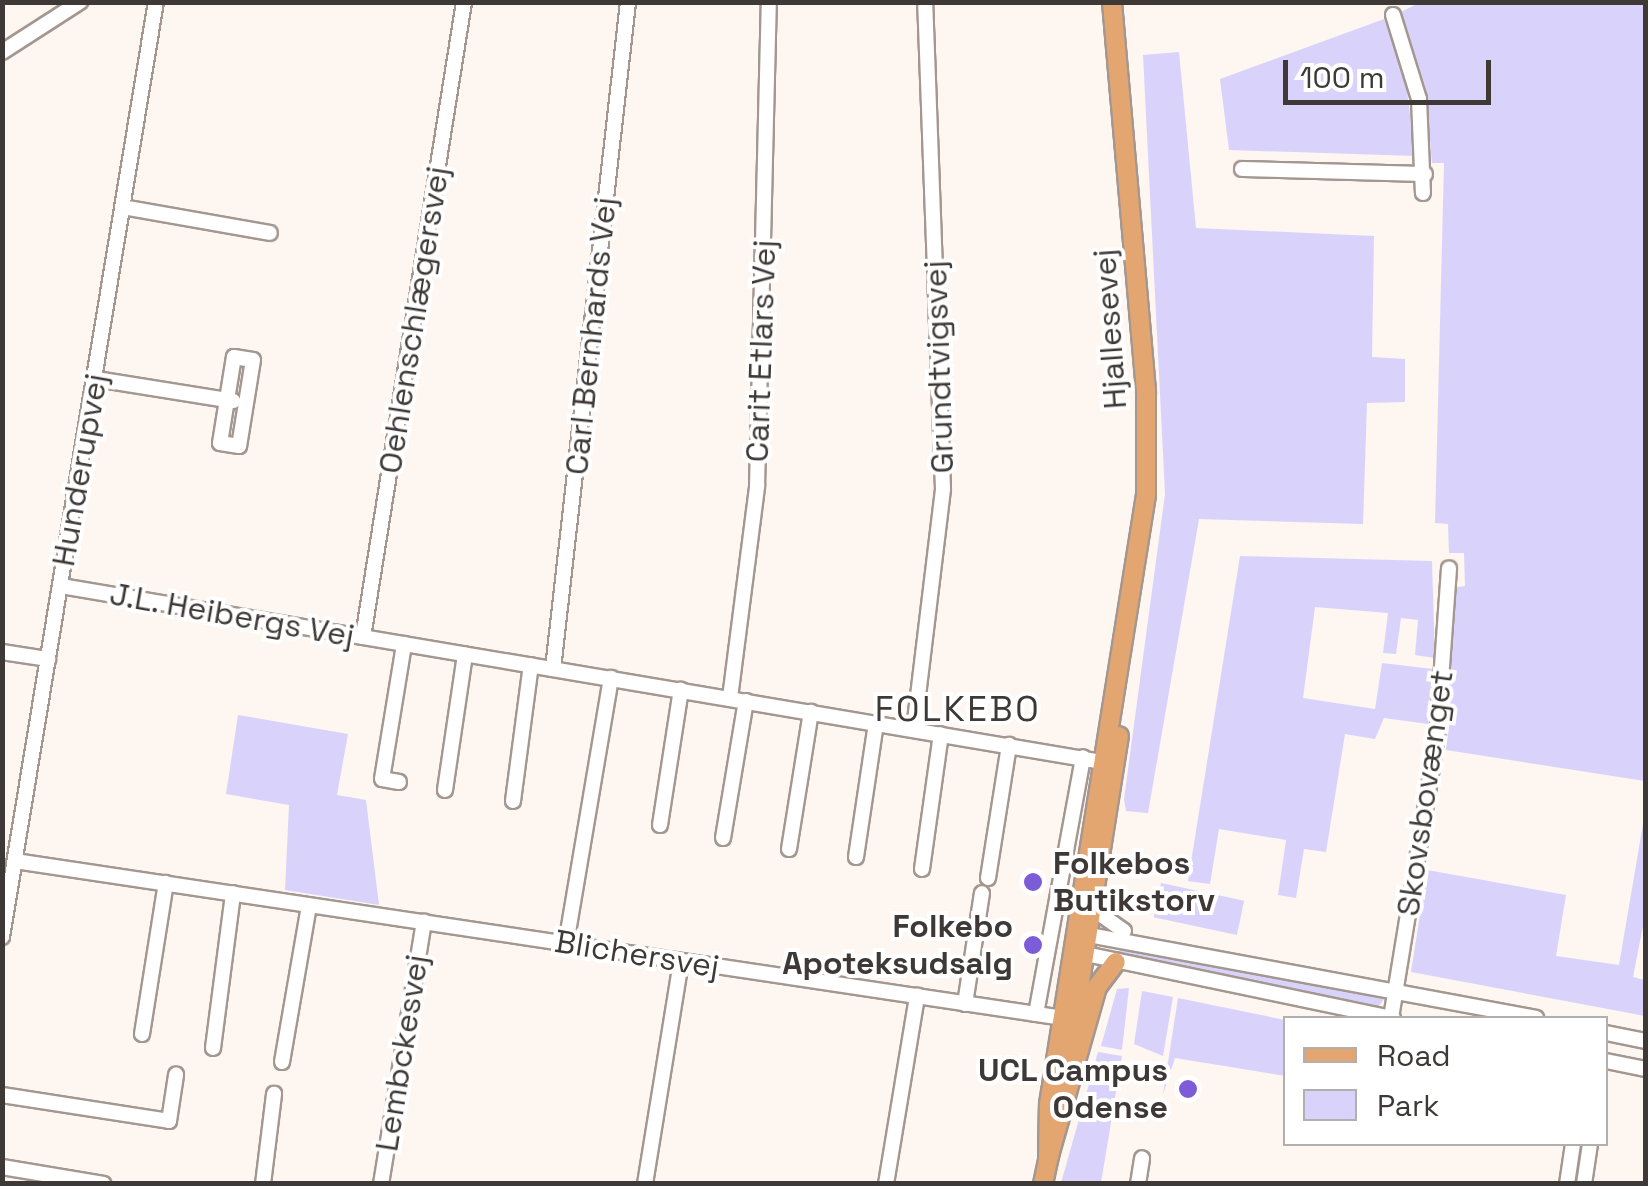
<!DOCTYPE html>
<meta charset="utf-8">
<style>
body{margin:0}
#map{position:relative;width:1648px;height:1186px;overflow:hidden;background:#fdf6f1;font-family:"Space Grotesk",sans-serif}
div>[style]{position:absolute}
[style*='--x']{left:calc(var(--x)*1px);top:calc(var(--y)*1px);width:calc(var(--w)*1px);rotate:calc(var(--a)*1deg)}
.green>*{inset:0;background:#d9d3fc;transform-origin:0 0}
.roads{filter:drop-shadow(2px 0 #a39790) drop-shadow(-2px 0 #a39790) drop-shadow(0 2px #a39790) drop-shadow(0 -2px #a39790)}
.minor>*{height:14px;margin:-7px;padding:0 7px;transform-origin:7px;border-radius:7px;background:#fff}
.major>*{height:18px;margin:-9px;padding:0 9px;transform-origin:9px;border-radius:9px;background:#e3a671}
.dots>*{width:28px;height:28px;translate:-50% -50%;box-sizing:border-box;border:5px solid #fff;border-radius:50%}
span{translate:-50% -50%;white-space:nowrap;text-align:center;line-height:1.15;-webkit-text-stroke:8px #fff;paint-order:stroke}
.street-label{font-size:32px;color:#3e3936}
.poi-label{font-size:32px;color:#3e3936;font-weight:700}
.left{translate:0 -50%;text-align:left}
.right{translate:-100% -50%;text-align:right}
.neighbourhood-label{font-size:35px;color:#3e3936;letter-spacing:2.5px}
.frame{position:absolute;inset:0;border:5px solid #3e3936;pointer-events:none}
.legend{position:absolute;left:1283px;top:1016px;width:325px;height:130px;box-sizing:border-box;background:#fff;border:2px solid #b2b0af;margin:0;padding:12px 18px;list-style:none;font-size:30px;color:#3e3936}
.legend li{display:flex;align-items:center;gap:20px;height:50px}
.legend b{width:50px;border:2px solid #b2b0af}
.scale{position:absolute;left:1283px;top:60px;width:208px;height:45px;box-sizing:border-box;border:5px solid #3e3936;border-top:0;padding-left:12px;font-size:30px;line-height:35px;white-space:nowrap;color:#3e3936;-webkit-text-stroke:8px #fff;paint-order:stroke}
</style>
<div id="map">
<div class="green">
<i style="clip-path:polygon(1421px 2px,1645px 3px,1645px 781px,1446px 750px,1451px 588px,1465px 586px,1464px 553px,1449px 553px,1448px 524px,1435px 523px,1444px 163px,1432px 163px,1425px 86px,1401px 12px)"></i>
<i style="clip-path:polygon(1384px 19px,1406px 82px,1415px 156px,1229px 150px,1220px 79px)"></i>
<i style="clip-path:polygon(1179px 52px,1196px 228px,1374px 236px,1372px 357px,1405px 359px,1405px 402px,1367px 403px,1363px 524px,1199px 519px,1148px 813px,1126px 811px,1124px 799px,1165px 494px,1143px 55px)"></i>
<i style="clip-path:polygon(1240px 556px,1432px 561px,1435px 658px,1415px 655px,1418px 620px,1401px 618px,1396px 654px,1383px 653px,1388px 613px,1315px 607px,1303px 698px,1375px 709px,1382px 663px,1433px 669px,1428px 724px,1384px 718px,1375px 739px,1345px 734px,1326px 852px,1304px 849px,1296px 898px,1278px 895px,1286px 840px,1219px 829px,1210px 884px,1188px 881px)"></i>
<i style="clip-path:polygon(238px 715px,348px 734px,337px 795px,366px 800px,379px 905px,285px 890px,289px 805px,226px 794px)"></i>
<i style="clip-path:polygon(1645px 812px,1645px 916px,1633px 977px,1645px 980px,1645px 1016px,1411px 972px,1427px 870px,1566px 895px,1556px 956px,1619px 965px)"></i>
<i style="left:1161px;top:883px;width:85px;height:35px;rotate:12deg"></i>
<i style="clip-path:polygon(1120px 944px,1380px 996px,1384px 999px,1379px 1006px,1119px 953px)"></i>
<i style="clip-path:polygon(1129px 988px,1122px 1050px,1101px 1046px,1117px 989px)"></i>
<i style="clip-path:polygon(1142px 991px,1173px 997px,1163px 1056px,1134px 1044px)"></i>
<i style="clip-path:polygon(1178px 998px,1285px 1020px,1285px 1076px,1175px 1058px,1163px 1094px)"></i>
<i style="clip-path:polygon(1098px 1052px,1122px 1056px,1101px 1183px,1061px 1183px)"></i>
</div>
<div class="roads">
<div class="minor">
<i style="--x:1393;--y:15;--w:88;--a:72.8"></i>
<i style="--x:1419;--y:99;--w:94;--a:87.6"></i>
<i style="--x:2;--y:52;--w:93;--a:-32.7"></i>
<i style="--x:1242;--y:169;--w:183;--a:1.6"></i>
<i style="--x:123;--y:207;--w:149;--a:10"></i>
<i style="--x:234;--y:357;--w:19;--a:9"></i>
<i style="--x:253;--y:360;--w:87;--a:99.2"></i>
<i style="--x:239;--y:446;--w:19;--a:-171"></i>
<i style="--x:220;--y:443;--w:87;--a:-80.8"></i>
<i style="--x:96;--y:379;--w:139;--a:9.1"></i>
<i style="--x:61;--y:586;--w:1067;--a:9.6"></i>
<i style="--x:363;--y:637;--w:643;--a:-80.96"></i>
<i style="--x:2;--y:652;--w:47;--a:8.7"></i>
<i style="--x:553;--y:669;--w:671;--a:-83.58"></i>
<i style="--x:730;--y:698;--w:214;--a:-82.7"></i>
<i style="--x:757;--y:486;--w:484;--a:-88.6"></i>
<i style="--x:914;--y:729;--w:242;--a:-83.1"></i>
<i style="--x:943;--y:489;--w:487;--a:-92.1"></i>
<i style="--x:399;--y:782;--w:17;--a:-170"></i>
<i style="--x:382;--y:779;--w:137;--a:-80.7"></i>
<i style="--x:445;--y:790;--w:137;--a:-81.6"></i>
<i style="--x:513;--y:801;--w:137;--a:-82.5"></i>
<i style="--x:660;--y:825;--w:137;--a:-81.2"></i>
<i style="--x:723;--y:838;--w:139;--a:-80.5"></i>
<i style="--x:789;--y:849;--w:139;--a:-80.9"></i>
<i style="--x:856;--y:857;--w:135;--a:-81.5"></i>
<i style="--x:15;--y:861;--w:1060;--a:8.52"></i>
<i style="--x:922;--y:869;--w:136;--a:-82"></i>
<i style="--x:988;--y:878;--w:135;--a:-81"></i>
<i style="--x:1097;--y:912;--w:33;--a:35"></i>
<i style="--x:1078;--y:933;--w:466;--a:10.5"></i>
<i style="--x:2;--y:937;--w:948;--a:-80.65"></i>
<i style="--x:566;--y:944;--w:270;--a:-80.4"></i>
<i style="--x:1076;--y:952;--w:324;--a:11.8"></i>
<i style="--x:965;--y:1004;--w:112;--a:-81.3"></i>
<i style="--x:1036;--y:1014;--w:261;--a:-79.6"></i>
<i style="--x:1391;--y:1018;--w:286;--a:-80.7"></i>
<i style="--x:1437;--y:736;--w:168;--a:-85.9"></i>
<i style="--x:1606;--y:1033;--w:41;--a:11.3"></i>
<i style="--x:142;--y:1034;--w:153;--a:-81"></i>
<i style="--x:213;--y:1048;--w:156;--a:-82.6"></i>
<i style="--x:1606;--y:1061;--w:41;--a:11.3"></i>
<i style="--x:282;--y:1062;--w:159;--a:-80.2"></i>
<i style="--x:2;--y:1095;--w:169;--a:8.8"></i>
<i style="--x:169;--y:1121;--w:47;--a:-81.3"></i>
<i style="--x:2;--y:1167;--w:103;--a:9.5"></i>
<i style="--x:263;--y:1184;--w:91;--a:-83"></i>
<i style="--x:381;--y:1184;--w:266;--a:-80.7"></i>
<i style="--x:645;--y:1184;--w:226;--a:-80.8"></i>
<i style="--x:886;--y:1184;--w:191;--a:-80.6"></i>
<i style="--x:1138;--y:1184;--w:26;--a:-81"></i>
<i style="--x:1567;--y:1184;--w:40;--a:-81.5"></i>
<i style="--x:1584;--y:1184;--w:40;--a:-81.5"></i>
</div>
<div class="major">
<i style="--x:1066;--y:1070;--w:338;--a:-81"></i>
<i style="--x:1048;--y:1159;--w:55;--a:-89"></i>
<i style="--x:1049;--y:1104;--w:617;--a:-80.95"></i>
<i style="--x:1146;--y:495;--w:104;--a:-90"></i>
<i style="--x:1146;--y:391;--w:390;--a:-95"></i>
<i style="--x:1048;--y:1159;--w:179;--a:-74.1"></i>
<i style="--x:1097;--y:987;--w:31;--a:-53"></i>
<i style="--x:1043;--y:1184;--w:35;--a:-78"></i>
</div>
</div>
<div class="dots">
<i style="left:1033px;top:882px;background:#7d5cd7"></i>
<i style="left:1033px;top:945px;background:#7d5cd7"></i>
<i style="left:1188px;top:1089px;background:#7d5cd7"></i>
</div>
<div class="street-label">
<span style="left:414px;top:320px;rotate:-81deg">Oehlenschlægersvej</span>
<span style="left:1110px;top:329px;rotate:-94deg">Hjallesevej</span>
<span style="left:591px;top:336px;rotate:-84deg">Carl Bernhards Vej</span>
<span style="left:761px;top:351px;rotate:-88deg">Carit Etlars Vej</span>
<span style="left:939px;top:367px;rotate:-92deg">Grundtvigsvej</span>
<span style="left:80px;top:470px;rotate:-80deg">Hunderupvej</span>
<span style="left:232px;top:615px;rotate:10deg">J.L. Heibergs Vej</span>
<span style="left:1425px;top:793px;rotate:-82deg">Skovsbovænget</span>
<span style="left:637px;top:954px;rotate:9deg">Blichersvej</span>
<span style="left:402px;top:1053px;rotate:-81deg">Lembckesvej</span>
</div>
<div class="poi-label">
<span class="left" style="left:1053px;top:882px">Folkebos<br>Butikstorv</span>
<span class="right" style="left:1013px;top:945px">Folkebo<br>Apoteksudsalg</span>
<span class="right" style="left:1168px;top:1089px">UCL Campus<br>Odense</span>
</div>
<div class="neighbourhood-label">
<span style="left:958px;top:709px">FOLKEBO</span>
</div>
<div class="frame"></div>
<ul class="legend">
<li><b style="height:12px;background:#e3a671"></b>Road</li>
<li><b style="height:28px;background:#d9d3fc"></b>Park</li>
</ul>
<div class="scale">100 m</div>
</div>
